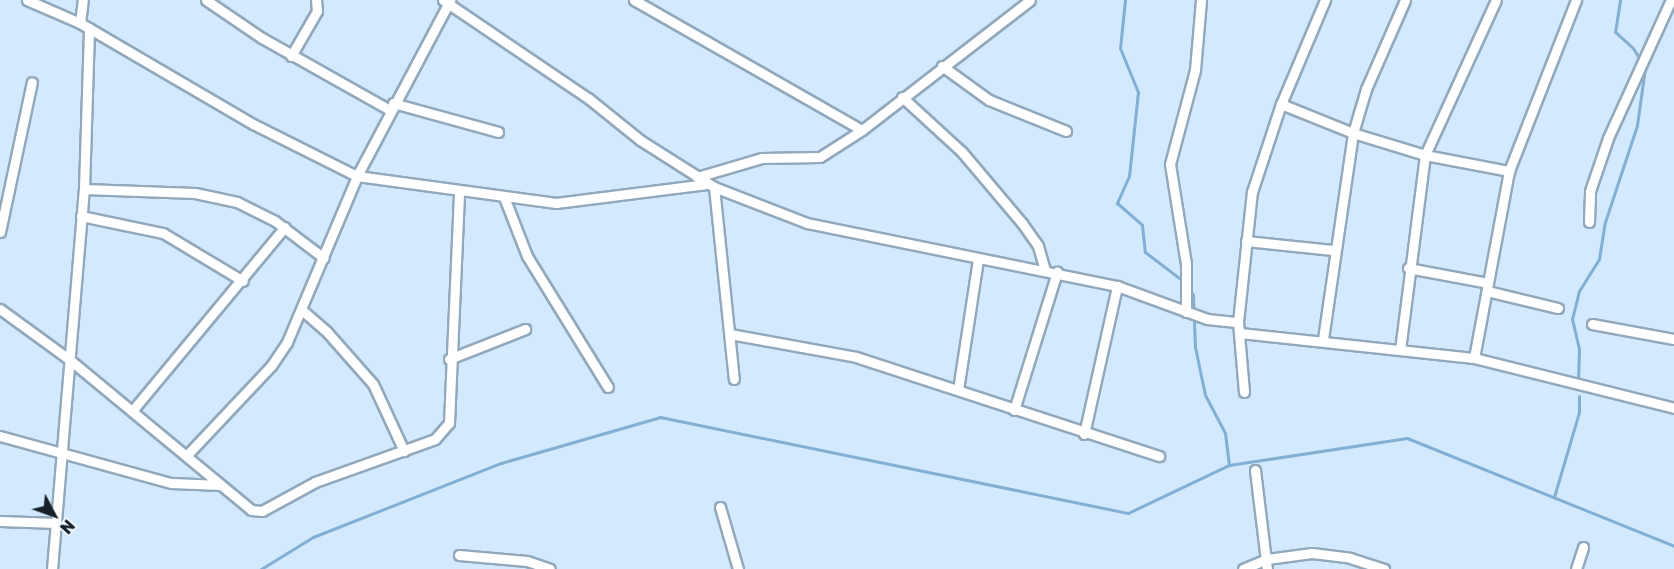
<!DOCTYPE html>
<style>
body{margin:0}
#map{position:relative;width:1674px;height:569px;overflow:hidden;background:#d3eafe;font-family:"Golos Text",sans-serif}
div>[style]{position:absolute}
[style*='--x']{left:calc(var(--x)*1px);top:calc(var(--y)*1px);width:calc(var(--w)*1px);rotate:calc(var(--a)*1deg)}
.stream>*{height:3px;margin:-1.5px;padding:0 1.5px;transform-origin:1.5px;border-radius:1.5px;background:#82afd3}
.roads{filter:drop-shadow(2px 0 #92a8bb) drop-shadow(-2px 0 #92a8bb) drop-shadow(0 2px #92a8bb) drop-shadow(0 -2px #92a8bb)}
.street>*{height:9px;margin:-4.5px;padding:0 4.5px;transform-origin:4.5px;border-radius:4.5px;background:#fff}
span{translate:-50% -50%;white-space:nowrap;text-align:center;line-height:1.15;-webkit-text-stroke:6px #ecf6fe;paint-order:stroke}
.north{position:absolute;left:24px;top:485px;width:60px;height:60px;-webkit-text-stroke:4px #ecf6fe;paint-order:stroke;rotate:131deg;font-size:16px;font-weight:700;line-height:24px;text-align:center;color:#182028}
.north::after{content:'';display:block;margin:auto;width:21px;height:27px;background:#182028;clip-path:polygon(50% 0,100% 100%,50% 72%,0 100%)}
</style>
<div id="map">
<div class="stream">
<i style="--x:1125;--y:0;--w:48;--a:95.9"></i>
<i style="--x:1120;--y:48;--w:48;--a:67.8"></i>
<i style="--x:1138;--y:92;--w:84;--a:96.1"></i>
<i style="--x:1129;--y:176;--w:30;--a:114"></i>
<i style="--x:1117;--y:203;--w:33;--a:41"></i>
<i style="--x:1142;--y:225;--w:27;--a:84"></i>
<i style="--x:1145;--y:252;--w:48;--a:37.3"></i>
<i style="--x:1189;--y:289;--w:7;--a:56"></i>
<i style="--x:1193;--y:295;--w:52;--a:87.8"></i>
<i style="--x:1195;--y:347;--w:49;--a:78.2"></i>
<i style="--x:1205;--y:395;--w:43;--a:62.2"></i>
<i style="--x:1225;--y:433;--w:32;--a:83"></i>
<i style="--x:1578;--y:380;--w:31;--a:-88"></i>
<i style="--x:1579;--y:349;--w:31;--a:-103"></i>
<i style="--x:1572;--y:319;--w:29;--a:-76"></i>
<i style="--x:1579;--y:291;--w:38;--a:-58"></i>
<i style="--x:1599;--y:259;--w:37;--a:-81"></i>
<i style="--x:1605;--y:222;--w:102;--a:-71.7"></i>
<i style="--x:1637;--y:125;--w:58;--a:-82"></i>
<i style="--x:1645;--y:68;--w:23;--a:-121"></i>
<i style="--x:1633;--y:48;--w:24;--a:-138"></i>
<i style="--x:1615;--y:32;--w:32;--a:-81"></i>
<i style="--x:1554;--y:497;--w:89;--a:-73.6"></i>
<i style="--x:1579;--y:412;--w:16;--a:-90"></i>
<i style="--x:261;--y:569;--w:61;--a:-31.6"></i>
<i style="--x:313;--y:537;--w:202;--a:-21.5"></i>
<i style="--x:501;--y:463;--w:166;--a:-16.1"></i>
<i style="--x:660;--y:417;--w:478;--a:11.6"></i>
<i style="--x:1128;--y:513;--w:112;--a:-25.4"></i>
<i style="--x:1229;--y:465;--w:180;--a:-8.6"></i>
<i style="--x:1407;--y:438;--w:288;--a:22"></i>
</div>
<div class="roads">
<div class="street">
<i style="--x:27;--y:0;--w:58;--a:23.5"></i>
<i style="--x:80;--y:23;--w:200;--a:30.3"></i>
<i style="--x:253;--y:124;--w:116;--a:26.6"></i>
<i style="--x:357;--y:176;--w:201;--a:7.7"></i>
<i style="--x:556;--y:203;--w:152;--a:-7.2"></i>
<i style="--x:206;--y:0;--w:68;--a:34.2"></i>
<i style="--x:262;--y:38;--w:147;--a:29.4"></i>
<i style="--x:443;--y:0;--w:175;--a:34.1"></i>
<i style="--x:588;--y:98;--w:67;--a:38.9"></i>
<i style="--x:640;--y:140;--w:88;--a:32.4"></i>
<i style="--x:714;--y:187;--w:100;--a:21.2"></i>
<i style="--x:807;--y:223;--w:316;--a:11.5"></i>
<i style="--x:1117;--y:286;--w:96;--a:20.1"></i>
<i style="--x:1207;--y:319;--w:31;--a:6"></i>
<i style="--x:634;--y:0;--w:262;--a:29.7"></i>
<i style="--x:862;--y:130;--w:212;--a:-37.7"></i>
<i style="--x:80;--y:23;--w:23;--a:-83"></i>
<i style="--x:291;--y:56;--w:52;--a:-60"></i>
<i style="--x:317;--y:11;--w:11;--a:-95"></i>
<i style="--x:942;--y:66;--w:58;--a:35.9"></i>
<i style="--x:989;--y:100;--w:83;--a:21.9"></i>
<i style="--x:902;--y:97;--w:81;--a:42.5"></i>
<i style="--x:962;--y:152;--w:93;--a:49.8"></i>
<i style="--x:1022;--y:223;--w:28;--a:55"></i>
<i style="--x:1038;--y:246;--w:25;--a:74"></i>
<i style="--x:393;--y:103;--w:109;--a:15.4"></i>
<i style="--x:1281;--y:104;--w:78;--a:21.9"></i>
<i style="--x:1353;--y:133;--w:75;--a:17"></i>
<i style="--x:1425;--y:155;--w:86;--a:10.8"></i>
<i style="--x:697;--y:177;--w:68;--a:-16.3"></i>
<i style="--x:762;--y:158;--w:58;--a:-1"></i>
<i style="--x:820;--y:157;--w:50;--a:-32.7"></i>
<i style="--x:714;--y:187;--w:193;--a:84.1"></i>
<i style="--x:84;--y:189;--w:111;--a:2.1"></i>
<i style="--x:195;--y:193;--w:43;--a:12.1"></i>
<i style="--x:237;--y:202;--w:42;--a:26.6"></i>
<i style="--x:275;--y:221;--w:61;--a:37.1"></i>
<i style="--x:504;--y:197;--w:63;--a:68.7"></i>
<i style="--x:527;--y:256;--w:154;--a:58.3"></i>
<i style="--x:81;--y:216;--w:84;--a:11.7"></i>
<i style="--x:163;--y:233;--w:93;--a:31"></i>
<i style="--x:1589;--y:222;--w:31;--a:-88"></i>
<i style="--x:1590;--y:191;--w:56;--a:-71.2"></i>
<i style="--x:1608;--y:138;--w:152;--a:-65.5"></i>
<i style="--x:0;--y:232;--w:153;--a:-78"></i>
<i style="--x:1246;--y:241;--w:87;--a:5.9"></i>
<i style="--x:1408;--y:268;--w:81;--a:10.6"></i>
<i style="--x:1487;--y:291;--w:73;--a:13.5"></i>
<i style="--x:0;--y:309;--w:87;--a:36.1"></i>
<i style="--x:70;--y:360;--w:235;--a:39.6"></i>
<i style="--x:251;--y:510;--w:11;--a:5"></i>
<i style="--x:262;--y:511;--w:60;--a:-28.7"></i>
<i style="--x:315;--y:482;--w:127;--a:-19.7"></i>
<i style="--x:435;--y:439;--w:21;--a:-49"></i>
<i style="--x:449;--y:423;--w:231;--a:-87.5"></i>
<i style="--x:303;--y:311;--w:32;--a:41"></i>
<i style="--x:327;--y:332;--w:69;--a:48.5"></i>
<i style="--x:373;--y:384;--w:74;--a:65.2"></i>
<i style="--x:1186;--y:312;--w:48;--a:-90"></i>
<i style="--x:1186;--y:264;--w:101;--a:-99.1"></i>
<i style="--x:1170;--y:164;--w:97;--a:-75.1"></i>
<i style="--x:1195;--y:70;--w:70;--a:-85.1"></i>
<i style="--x:1592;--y:324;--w:83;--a:10.4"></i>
<i style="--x:1240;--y:333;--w:235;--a:6.1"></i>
<i style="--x:1474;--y:358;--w:206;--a:14"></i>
<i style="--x:730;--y:334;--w:128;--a:10.3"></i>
<i style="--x:856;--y:357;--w:319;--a:18.1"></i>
<i style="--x:1323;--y:339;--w:208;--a:-81.7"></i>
<i style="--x:1353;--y:133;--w:46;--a:-73.5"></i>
<i style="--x:1366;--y:89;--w:97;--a:-66.3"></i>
<i style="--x:1400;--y:350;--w:197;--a:-82.7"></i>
<i style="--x:1425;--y:155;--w:170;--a:-65.4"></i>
<i style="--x:1474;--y:358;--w:190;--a:-79.4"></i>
<i style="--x:1509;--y:171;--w:184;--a:-68.6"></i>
<i style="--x:449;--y:359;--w:82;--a:-21.5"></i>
<i style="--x:958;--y:390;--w:133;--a:-81.3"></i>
<i style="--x:1244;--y:392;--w:70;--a:-94.9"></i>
<i style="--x:1238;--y:322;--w:131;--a:-83.9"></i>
<i style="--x:1252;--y:192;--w:93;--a:-71.8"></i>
<i style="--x:1281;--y:104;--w:113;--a:-67.1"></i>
<i style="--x:1014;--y:410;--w:145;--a:-72.7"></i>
<i style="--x:132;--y:411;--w:239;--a:-50.3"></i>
<i style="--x:1084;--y:434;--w:152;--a:-77.4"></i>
<i style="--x:0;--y:436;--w:177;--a:15.4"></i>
<i style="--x:171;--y:483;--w:50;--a:2.3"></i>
<i style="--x:187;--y:455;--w:122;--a:-46.7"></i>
<i style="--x:271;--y:366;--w:29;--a:-56"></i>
<i style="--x:287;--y:342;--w:180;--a:-67.1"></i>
<i style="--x:357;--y:176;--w:199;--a:-62.1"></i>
<i style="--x:1255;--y:470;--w:100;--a:83.1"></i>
<i style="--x:720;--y:507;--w:65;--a:73.8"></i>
<i style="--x:0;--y:521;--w:57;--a:2"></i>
<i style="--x:459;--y:555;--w:68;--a:5"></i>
<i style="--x:527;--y:561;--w:24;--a:19"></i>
<i style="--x:52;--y:569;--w:381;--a:-85.2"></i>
<i style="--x:84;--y:189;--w:161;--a:-88.2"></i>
<i style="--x:1243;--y:569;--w:26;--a:-23"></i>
<i style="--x:1267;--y:559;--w:45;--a:-7.6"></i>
<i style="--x:1312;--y:553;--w:38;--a:7"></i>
<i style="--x:1350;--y:558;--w:36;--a:18"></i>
<i style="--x:1576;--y:569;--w:23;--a:-72"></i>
</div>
</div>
<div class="north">N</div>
</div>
